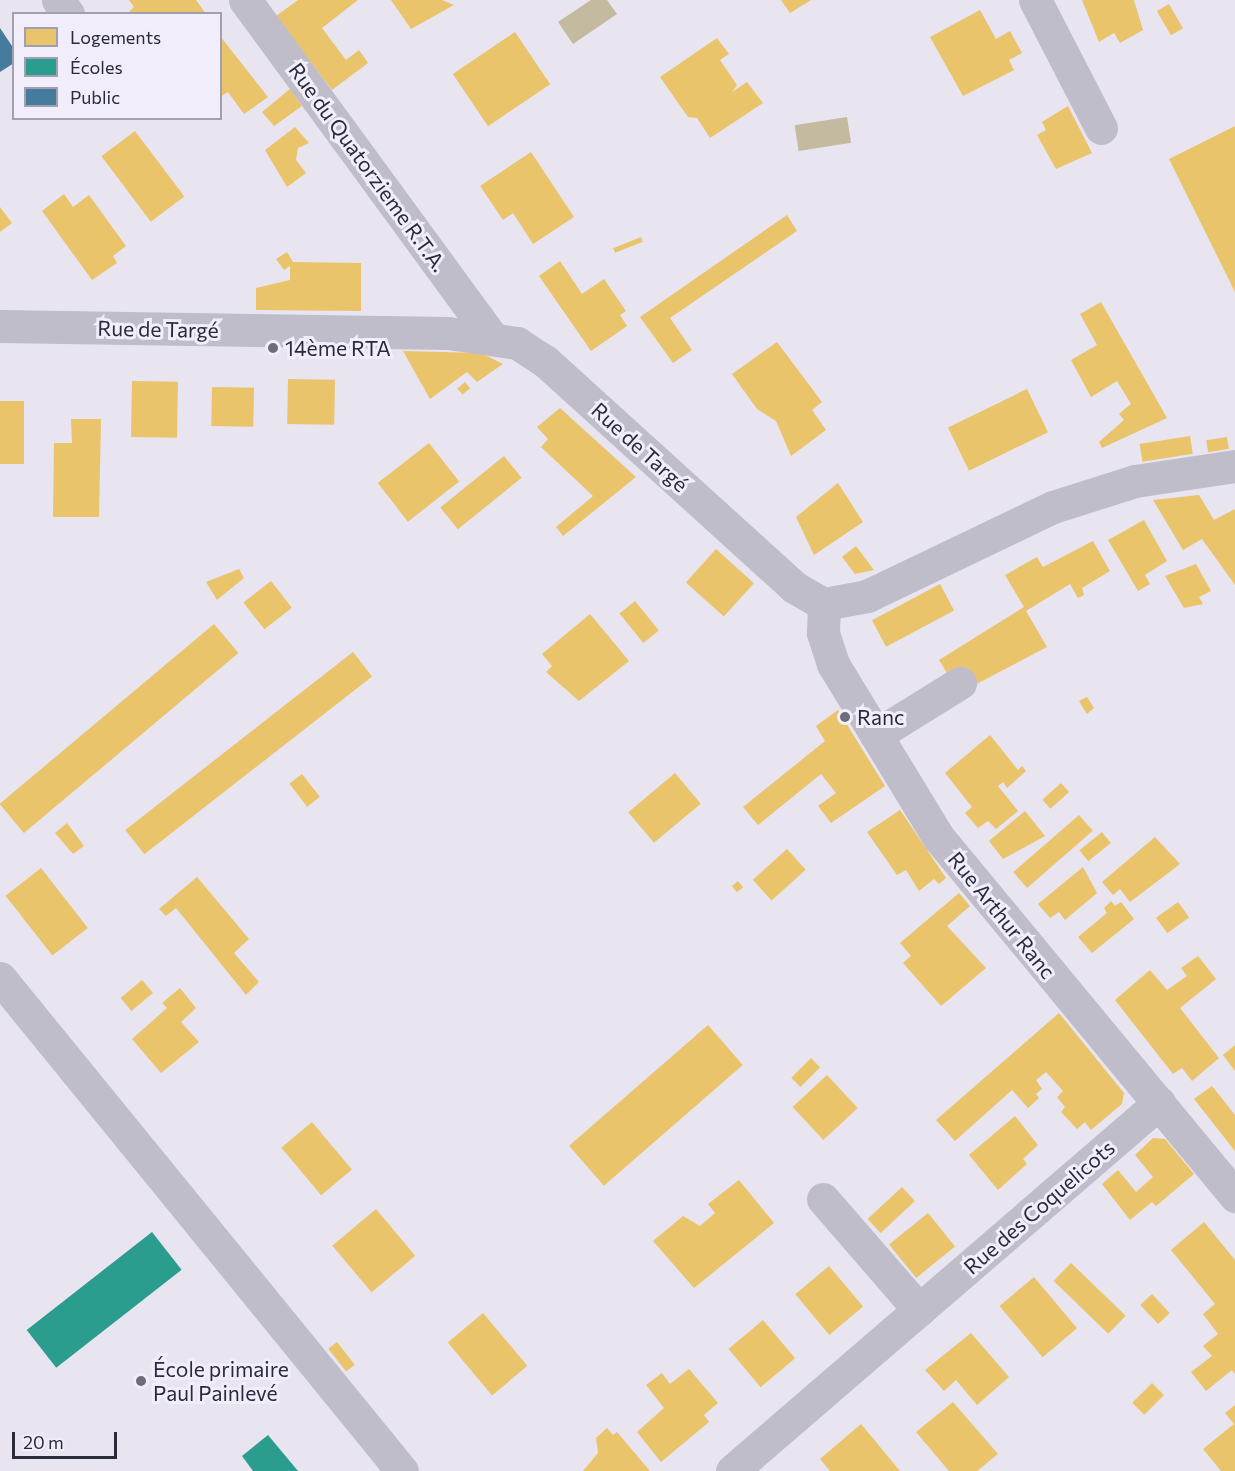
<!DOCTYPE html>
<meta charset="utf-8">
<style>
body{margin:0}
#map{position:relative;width:1235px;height:1471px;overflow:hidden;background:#e8e4f0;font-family:Commissioner,sans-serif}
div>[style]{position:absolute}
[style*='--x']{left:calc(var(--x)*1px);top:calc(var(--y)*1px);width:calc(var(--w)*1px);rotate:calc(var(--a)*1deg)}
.water>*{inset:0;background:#c3baa0;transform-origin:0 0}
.homes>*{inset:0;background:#e9c46a;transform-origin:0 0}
.schools>*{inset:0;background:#2a9d8f;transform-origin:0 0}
.public>*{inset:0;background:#457b9d}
.minor>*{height:33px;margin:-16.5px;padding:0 16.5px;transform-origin:16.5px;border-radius:16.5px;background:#c0bdca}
.dots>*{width:16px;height:16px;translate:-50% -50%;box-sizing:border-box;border:3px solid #f1edfb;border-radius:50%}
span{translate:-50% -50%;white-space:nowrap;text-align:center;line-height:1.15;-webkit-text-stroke:6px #f1edfb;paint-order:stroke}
.street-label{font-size:21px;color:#2b2a3b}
.poi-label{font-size:21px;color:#2b2a3b}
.left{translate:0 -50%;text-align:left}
.legend{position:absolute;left:12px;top:12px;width:210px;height:108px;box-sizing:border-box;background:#f1edfb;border:2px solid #a29fae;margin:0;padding:8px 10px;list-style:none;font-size:18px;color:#2b2a3b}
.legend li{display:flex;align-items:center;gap:12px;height:30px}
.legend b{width:30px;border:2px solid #a29fae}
.scale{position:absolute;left:12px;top:1432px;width:105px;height:27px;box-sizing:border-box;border:3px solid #2b2a3b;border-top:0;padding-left:8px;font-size:18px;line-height:21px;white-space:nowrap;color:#2b2a3b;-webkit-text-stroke:4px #f1edfb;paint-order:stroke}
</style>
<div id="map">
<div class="water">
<i style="clip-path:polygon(591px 0,607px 0,617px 14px,573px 44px,558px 22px)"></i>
<i style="left:847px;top:117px;width:26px;height:53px;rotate:81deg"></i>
</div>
<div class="homes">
<i style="clip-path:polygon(129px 0,196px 0,206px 14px,127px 14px,134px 7px)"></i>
<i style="clip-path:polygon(298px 0,358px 0,322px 28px,346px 60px,359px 50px,368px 63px,332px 90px,276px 16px)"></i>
<i style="clip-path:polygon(391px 0,442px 0,454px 5px,411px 29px)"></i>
<i style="clip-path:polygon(781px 0,811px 0,790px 13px)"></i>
<i style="clip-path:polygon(1082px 0,1134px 0,1143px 30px,1120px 43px,1114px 33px,1099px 42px)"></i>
<i style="left:1169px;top:4px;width:28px;height:14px;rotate:60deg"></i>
<i style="clip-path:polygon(980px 10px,996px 39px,1010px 31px,1022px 53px,1009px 60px,1014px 70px,963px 96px,930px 37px)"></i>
<i style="left:515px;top:32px;width:63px;height:75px;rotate:56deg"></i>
<i style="clip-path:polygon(220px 36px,268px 97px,244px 114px,228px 92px,220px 97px)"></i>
<i style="clip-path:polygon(717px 38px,729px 54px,720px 60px,737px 85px,732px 92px,747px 82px,763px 103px,710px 138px,697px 118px,688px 117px,660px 77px)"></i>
<i style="clip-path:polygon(290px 89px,302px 106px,274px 126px,262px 112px)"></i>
<i style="clip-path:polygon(1068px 106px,1092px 153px,1056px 169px,1037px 135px,1046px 130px,1042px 122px)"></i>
<i style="clip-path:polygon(1235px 126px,1235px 292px,1169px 159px)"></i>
<i style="clip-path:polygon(295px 127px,309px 143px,298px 148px,296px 160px,306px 173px,287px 187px,265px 150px)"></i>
<i style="left:135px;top:131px;width:82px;height:42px;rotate:53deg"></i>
<i style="clip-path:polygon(531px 152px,574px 217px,533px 244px,513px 213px,503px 220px,480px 186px)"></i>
<i style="clip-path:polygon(64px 194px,73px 207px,89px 195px,126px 246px,113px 256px,117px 263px,92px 280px,42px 211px)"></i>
<i style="clip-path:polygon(0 207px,12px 223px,0 232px)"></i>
<i style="clip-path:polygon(787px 215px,797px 231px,670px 318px,692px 350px,673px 363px,640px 317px)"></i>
<i style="left:641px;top:237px;width:5px;height:30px;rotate:68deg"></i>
<i style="clip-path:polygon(287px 252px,293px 262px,361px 263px,361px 311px,256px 310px,256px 288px,290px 280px,290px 266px,284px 270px,276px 259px)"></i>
<i style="clip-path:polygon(560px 261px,582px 294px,604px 279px,626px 311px,620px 315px,627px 326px,591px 351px,539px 276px)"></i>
<i style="clip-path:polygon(1101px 302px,1167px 418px,1102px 448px,1099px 442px,1124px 420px,1119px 414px,1131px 404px,1117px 381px,1091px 397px,1071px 360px,1097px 345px,1080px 314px)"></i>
<i style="clip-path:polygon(777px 342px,822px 402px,812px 410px,826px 430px,791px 456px,776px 421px,757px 409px,732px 374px)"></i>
<i style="clip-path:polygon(403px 351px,481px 353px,503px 364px,477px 382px,467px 372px,430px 399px)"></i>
<i style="left:288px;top:379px;width:47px;height:45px;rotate:1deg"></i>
<i style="left:132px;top:381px;width:46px;height:56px;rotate:1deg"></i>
<i style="left:465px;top:382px;width:8px;height:10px;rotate:50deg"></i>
<i style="left:212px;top:387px;width:42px;height:39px;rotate:1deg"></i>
<i style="left:1027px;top:389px;width:48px;height:88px;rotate:64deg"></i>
<i style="left:0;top:401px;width:24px;height:63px"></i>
<i style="clip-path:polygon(560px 408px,636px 477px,563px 536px,556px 527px,593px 496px,541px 447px,548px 439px,537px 427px)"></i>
<i style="clip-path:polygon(71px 419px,101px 419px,99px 517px,53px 517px,54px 443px,72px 443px)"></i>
<i style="left:1190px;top:436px;width:18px;height:51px;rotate:81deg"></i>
<i style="left:1227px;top:437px;width:12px;height:21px;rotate:81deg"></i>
<i style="left:429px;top:443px;width:49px;height:65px;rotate:52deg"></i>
<i style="left:504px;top:456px;width:28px;height:82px;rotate:51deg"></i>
<i style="clip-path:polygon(838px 483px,863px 522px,814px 555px,796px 517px)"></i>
<i style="clip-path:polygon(1199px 495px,1214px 520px,1235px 509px,1235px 585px,1202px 539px,1183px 550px,1153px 500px)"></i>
<i style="clip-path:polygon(1144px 520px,1167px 561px,1145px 575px,1150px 584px,1138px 591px,1108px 540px)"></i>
<i style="clip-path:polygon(1093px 541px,1110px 571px,1082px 588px,1084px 595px,1078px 598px,1070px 584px,1026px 611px,1047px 647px,969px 688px,950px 678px,939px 660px,1024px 607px,1005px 575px,1037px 557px,1043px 567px)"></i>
<i style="clip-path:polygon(856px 546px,874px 570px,855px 574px,842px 557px)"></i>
<i style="left:716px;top:549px;width:51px;height:45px;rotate:42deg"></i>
<i style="clip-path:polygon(1196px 564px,1211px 591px,1199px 597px,1203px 604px,1184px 608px,1165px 576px)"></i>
<i style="clip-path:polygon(239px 569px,244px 578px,217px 600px,206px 582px)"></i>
<i style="left:271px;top:581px;width:34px;height:35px;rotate:52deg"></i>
<i style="left:940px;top:584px;width:30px;height:77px;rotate:62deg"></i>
<i style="left:635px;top:601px;width:38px;height:20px;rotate:51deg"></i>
<i style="clip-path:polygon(590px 614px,629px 661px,579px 701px,546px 672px,552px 666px,542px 654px)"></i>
<i style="left:214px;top:624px;width:38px;height:280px;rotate:50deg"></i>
<i style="left:353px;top:652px;width:31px;height:289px;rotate:52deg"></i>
<i style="clip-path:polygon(1087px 697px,1094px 708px,1087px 714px,1079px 701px)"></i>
<i style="clip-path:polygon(838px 710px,885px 786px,831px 823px,818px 806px,836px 793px,821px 774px,758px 825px,743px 807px,825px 741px,816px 726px)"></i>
<i style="clip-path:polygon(990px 735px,1018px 770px,1022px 766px,1026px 771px,1007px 788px,1003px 782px,998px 786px,1018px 811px,996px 829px,988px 821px,978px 828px,965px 813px,972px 807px,945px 773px)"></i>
<i style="left:675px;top:773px;width:40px;height:61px;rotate:50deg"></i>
<i style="left:302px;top:774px;width:29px;height:16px;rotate:52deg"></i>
<i style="left:1061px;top:783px;width:12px;height:25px;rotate:48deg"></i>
<i style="clip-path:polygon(900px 810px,946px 878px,939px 884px,934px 879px,919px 891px,906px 870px,897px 875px,867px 832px)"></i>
<i style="clip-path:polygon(1025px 811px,1045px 836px,1003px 859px,989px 841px)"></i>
<i style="left:1079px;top:815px;width:21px;height:87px;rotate:49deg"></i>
<i style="clip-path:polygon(67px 823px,84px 846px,73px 854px,55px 833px)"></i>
<i style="left:1102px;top:832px;width:14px;height:29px;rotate:51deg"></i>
<i style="clip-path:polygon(1155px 837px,1180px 864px,1130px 902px,1120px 889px,1113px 895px,1102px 882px)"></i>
<i style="left:787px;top:849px;width:28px;height:46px;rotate:48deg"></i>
<i style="clip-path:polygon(1083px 867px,1097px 893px,1065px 920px,1059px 912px,1050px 918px,1038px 904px)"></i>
<i style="left:41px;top:868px;width:76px;height:45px;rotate:52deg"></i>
<i style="clip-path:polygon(197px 877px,249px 939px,234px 953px,259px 982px,246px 995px,176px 908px,166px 916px,159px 909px)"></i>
<i style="left:738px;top:881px;width:8px;height:8px;rotate:50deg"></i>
<i style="clip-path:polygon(959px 893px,970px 906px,947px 926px,986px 968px,941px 1006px,903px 963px,911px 956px,900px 943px)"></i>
<i style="clip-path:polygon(1111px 901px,1115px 906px,1121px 902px,1134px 919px,1092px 953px,1078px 937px,1107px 913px,1104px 908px)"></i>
<i style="left:1178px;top:902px;width:19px;height:27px;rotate:54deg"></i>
<i style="clip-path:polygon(1198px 956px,1216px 979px,1180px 1008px,1219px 1058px,1192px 1081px,1182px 1068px,1173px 1074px,1115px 1000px,1150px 970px,1167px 990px,1187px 976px,1181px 968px)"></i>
<i style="left:142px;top:980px;width:17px;height:28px;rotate:50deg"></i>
<i style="clip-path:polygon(180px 988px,196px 1008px,181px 1022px,199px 1042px,161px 1073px,132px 1039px,167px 1008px,162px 1003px)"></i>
<i style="clip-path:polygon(1059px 1013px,1124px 1093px,1122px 1104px,1091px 1130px,1085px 1122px,1077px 1129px,1061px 1112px,1065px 1107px,1057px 1097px,1063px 1091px,1046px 1072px,1036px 1080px,1042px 1089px,1036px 1094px,1039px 1098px,1028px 1108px,1012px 1090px,955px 1141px,936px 1120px)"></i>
<i style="left:708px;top:1025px;width:53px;height:184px;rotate:49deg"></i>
<i style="clip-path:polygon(1235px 1045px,1235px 1071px,1223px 1055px)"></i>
<i style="left:811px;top:1058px;width:13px;height:28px;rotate:45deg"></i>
<i style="left:827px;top:1075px;width:45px;height:47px;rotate:47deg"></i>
<i style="clip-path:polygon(1212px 1086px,1235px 1115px,1235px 1151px,1194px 1099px)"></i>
<i style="clip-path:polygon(1015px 1116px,1038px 1145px,1023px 1159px,1027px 1164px,998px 1190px,969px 1155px)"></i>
<i style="left:312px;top:1122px;width:62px;height:40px;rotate:50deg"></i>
<i style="clip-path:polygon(1153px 1138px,1165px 1139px,1194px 1174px,1156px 1206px,1152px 1202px,1130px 1220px,1102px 1184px,1118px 1170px,1136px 1192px,1153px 1177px,1135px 1155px)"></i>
<i style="clip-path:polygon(739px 1180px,774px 1223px,694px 1288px,653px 1241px,683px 1216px,700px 1226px,715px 1213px,708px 1204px)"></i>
<i style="left:902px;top:1187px;width:19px;height:47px;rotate:47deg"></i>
<i style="left:376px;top:1209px;width:61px;height:57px;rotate:50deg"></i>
<i style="left:928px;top:1213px;width:43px;height:50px;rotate:51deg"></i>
<i style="clip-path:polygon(1204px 1222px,1235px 1260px,1235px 1374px,1232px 1370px,1206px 1391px,1191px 1372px,1212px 1356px,1203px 1346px,1218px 1334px,1203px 1314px,1215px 1304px,1171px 1250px)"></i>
<i style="left:1071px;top:1263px;width:76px;height:25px;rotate:44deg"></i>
<i style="left:829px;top:1266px;width:53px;height:44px;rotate:50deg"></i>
<i style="left:1034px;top:1277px;width:67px;height:45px;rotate:50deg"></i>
<i style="left:1152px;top:1294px;width:26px;height:16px;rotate:47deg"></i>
<i style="left:483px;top:1313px;width:69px;height:46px;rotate:50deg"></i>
<i style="left:763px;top:1320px;width:50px;height:45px;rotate:50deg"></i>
<i style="clip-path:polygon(971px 1333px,1009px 1377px,977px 1405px,956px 1380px,944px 1391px,925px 1370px)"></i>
<i style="left:337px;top:1342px;width:29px;height:11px;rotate:52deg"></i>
<i style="clip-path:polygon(689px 1369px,718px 1403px,704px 1415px,709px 1422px,661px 1462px,637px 1432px,664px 1408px,646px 1385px,662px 1373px,670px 1384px)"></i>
<i style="left:1152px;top:1383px;width:17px;height:28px;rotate:45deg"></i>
<i style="clip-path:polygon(953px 1402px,998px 1454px,977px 1471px,949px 1471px,916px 1432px)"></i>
<i style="clip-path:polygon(1235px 1405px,1235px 1471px,1221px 1471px,1203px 1449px,1234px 1424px,1225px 1413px)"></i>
<i style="clip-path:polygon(861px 1424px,900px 1471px,830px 1471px,820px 1459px)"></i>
<i style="clip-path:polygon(607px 1428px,613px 1435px,617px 1432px,650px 1471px,583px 1471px,598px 1453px,596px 1438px)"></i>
</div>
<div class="schools">
<i style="left:152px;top:1232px;width:48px;height:159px;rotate:52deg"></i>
<i style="clip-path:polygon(268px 1435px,298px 1471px,253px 1471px,242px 1456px)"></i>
</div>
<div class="public">
<i style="clip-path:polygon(0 28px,14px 49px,14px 63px,0 72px)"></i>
</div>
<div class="minor">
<i style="--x:58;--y:0;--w:17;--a:54"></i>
<i style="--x:245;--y:0;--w:415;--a:53.8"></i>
<i style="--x:1035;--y:0;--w:144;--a:62.7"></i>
<i style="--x:0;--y:326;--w:448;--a:0.9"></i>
<i style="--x:448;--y:333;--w:70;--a:8.2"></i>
<i style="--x:517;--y:343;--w:33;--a:33"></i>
<i style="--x:545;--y:361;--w:336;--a:42.2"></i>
<i style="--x:794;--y:587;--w:34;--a:30"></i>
<i style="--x:824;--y:604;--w:44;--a:-10.5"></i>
<i style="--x:867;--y:596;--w:206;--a:-25.6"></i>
<i style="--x:1053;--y:507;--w:86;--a:-17.6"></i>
<i style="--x:1135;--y:481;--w:101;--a:-8.5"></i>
<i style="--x:824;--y:604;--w:29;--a:92"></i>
<i style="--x:823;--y:633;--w:33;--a:72"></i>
<i style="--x:833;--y:664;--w:204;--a:58.7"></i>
<i style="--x:939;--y:838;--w:465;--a:50.4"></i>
<i style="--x:876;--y:735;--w:99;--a:-31.8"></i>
<i style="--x:0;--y:978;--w:636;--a:50.81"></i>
<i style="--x:823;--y:1199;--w:147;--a:49.1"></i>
<i style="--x:732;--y:1471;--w:564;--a:-40.76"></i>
</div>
<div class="dots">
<i style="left:273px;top:348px;background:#6d6b7a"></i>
<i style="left:845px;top:717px;background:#6d6b7a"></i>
<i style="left:141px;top:1381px;background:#6d6b7a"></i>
</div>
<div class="street-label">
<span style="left:368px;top:167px;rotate:54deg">Rue du Quatorzieme R.T.A.</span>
<span style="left:158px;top:329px;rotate:1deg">Rue de Targé</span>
<span style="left:640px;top:447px;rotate:42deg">Rue de Targé</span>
<span style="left:1002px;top:915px;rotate:51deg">Rue Arthur Ranc</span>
<span style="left:1039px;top:1207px;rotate:-41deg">Rue des Coquelicots</span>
</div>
<div class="poi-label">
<span class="left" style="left:285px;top:348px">14ème RTA</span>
<span class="left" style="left:857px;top:717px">Ranc</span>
<span class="left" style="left:153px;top:1381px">École primaire<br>Paul Painlevé</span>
</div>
<ul class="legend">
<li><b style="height:16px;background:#e9c46a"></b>Logements</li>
<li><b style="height:16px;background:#2a9d8f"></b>Écoles</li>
<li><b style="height:16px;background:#457b9d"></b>Public</li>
</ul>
<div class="scale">20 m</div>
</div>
